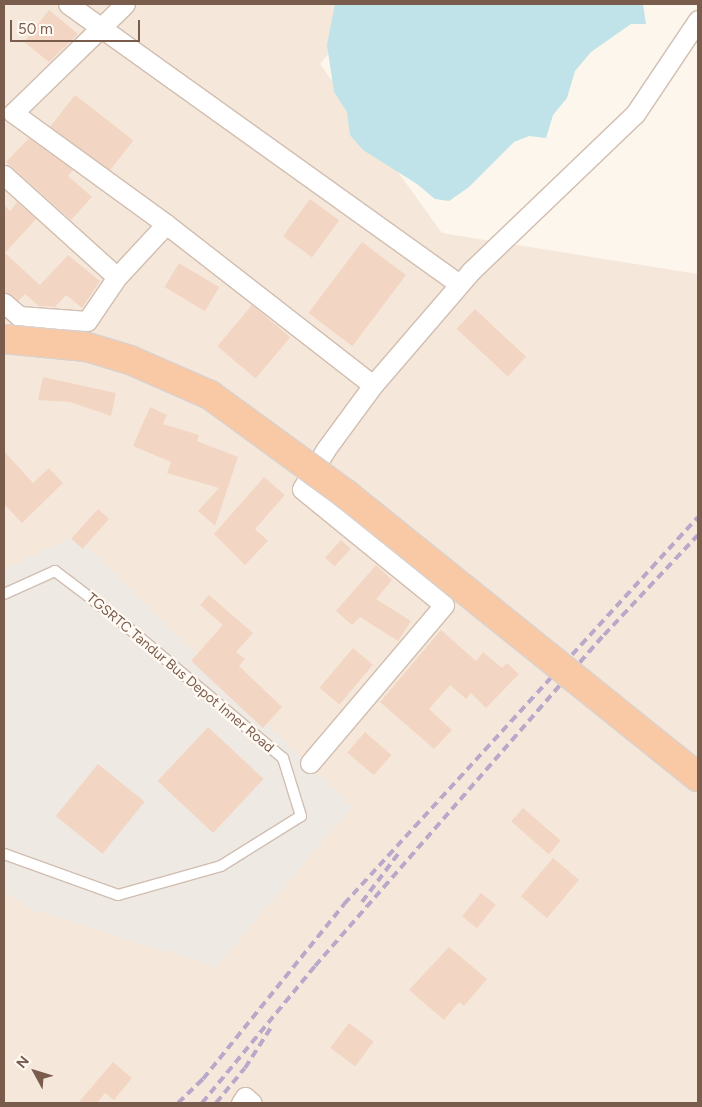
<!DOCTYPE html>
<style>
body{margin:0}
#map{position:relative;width:702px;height:1107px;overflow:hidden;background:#fdf6ec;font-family:Figtree,sans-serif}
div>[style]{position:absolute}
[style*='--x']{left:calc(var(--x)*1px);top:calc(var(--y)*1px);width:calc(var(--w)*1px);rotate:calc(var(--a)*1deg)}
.residential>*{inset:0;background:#f5e8da}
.industrial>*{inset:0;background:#efe9e4}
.water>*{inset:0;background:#bfe3e8}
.building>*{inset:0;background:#f3d5c3;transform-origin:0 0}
.roads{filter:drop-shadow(1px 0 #d1beb0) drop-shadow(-1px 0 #d1beb0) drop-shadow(0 1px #d1beb0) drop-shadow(0 -1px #d1beb0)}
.service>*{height:10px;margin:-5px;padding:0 5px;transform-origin:5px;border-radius:5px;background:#fff}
.minor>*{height:19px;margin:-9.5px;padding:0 9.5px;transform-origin:9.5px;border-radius:9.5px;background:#fff}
.rail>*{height:4px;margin-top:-2px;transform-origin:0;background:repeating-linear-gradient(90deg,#b9a8c9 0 8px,transparent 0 13px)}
.bridges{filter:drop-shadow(1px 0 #dad1cd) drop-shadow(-1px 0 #dad1cd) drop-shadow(0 1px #dad1cd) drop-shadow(0 -1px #dad1cd)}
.trunk-bridge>*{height:28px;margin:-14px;padding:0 14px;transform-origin:14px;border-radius:14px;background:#f9c8a4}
span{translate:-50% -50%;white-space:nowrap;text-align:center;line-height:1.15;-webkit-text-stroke:4.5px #fffaf3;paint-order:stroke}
.street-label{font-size:14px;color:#7a5c4d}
.frame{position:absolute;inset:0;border:5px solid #7a5c4d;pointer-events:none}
.north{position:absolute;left:10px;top:1047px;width:50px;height:50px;-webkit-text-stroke:4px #fffaf3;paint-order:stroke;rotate:309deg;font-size:14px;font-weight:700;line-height:20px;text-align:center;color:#7a5c4d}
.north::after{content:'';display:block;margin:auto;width:18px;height:22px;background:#7a5c4d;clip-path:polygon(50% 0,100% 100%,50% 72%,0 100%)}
.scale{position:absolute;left:10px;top:20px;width:130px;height:22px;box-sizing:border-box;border:2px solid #7a5c4d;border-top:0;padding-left:6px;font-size:15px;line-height:18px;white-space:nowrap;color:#7a5c4d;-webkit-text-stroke:4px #fffaf3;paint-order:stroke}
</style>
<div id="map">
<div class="residential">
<i style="clip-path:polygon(4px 4px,369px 4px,320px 64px,442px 233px,698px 274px,698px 1103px,4px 1103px)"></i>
</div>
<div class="industrial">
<i style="clip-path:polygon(76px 535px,352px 807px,216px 967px,27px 908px,4px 891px,4px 569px)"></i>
</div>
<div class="water">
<i style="clip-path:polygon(335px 4px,643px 4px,646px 24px,631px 24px,591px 52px,575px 71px,567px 98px,553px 115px,546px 138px,529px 136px,514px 142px,469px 187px,449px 201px,435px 199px,417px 184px,363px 150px,350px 135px,347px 112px,334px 92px,327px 45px)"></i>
</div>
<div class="building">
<i style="clip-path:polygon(49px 10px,78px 34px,49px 62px,24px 42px)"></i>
<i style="left:75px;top:95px;width:74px;height:40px;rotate:38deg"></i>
<i style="clip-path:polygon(29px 138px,73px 170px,68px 176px,92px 197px,71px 220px,6px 162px)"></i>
<i style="left:310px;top:199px;width:36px;height:46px;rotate:36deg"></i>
<i style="clip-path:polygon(17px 202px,36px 219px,5px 253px,40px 285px,68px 255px,100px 281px,82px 308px,66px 295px,55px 307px,39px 306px,25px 294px,18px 301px,4px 292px,4px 205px,10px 211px)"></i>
<i style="left:362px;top:242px;width:55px;height:89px;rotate:37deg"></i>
<i style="left:179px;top:263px;width:47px;height:28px;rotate:31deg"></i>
<i style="left:252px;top:305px;width:50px;height:54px;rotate:40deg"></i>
<i style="left:475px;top:309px;width:70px;height:27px;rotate:43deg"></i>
<i style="clip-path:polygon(43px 377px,116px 393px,111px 416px,70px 402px,38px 400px)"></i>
<i style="clip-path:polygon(150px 407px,167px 415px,163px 424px,199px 435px,197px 441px,238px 457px,215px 526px,198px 511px,219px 488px,167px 473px,171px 462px,133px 446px)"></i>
<i style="clip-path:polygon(4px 451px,33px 483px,49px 468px,63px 483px,22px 523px,4px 504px)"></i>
<i style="clip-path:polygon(264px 477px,285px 495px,255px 529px,268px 541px,245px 565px,214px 534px)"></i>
<i style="left:98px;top:509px;width:15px;height:40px;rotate:42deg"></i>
<i style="left:341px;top:540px;width:13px;height:24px;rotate:42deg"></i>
<i style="clip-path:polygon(376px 565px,392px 580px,376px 599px,411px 621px,398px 641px,360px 617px,352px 625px,336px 611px)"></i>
<i style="clip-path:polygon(209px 595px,253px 633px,236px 652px,245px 659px,239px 666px,282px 707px,263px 728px,191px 661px,223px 625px,200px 605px)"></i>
<i style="clip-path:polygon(441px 630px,476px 661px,483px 652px,502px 668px,507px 663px,519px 674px,486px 708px,471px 693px,466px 699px,450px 685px,429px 709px,452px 730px,434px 749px,380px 702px)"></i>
<i style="left:353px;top:648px;width:26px;height:52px;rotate:40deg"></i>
<i style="left:208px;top:727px;width:76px;height:74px;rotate:43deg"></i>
<i style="left:365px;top:732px;width:35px;height:27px;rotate:41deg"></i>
<i style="left:98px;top:764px;width:60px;height:67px;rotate:39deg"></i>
<i style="left:523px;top:808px;width:50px;height:18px;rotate:41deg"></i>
<i style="left:553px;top:858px;width:34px;height:50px;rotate:40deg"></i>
<i style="left:481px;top:893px;width:19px;height:30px;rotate:39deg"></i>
<i style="clip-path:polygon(449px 947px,487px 979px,464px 1006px,459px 1002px,444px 1020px,409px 990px)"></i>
<i style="left:349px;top:1023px;width:31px;height:31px;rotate:37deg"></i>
<i style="clip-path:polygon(113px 1062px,132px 1078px,114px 1100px,105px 1093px,97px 1103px,78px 1103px)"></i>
</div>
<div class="roads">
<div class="service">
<i style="--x:4;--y:594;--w:56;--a:-24.3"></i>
<i style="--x:55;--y:571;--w:73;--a:37.2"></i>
<i style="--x:113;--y:615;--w:222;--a:40.1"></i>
<i style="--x:283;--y:758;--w:61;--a:72.8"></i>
<i style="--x:301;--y:816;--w:94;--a:148"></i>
<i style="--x:221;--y:866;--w:107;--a:164.3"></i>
<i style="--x:118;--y:895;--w:121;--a:-160.2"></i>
</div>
<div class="minor">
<i style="--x:68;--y:4;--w:481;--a:35.6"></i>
<i style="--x:4;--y:175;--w:152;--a:42.1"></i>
<i style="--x:117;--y:277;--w:53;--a:124.3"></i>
<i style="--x:87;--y:321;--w:68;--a:-175.8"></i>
<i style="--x:19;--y:316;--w:20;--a:-139"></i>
<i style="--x:166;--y:224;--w:262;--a:37.9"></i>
<i style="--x:117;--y:277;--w:72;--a:-47.2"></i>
<i style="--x:166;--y:224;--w:189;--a:-144"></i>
<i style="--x:13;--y:113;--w:156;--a:-44.2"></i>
<i style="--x:310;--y:763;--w:207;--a:-49.7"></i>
<i style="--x:444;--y:605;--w:183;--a:-140.8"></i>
<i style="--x:302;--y:489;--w:47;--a:-59"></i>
<i style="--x:326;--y:449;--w:79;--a:-53.7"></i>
<i style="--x:373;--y:385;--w:150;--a:-49.3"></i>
<i style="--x:471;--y:271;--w:227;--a:-43.8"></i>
<i style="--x:635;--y:114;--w:113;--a:-56.2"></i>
<i style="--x:241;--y:1103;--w:7;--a:-56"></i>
<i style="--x:245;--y:1097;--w:9;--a:41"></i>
</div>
</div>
<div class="rail">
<i style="--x:362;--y:902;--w:60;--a:-53.1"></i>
<i style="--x:178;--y:1103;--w:35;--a:-44"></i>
<i style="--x:203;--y:1079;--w:225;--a:-51.1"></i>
<i style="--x:344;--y:904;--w:524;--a:-47.55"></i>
<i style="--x:202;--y:1103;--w:178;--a:-50.5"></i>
<i style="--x:315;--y:966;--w:439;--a:-48.9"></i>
<i style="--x:604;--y:635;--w:137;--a:-46.8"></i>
<i style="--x:216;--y:1103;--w:45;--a:-50.4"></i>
<i style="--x:245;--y:1068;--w:50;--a:-57.3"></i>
</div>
<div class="bridges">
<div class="trunk-bridge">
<i style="--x:4;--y:339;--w:83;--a:5.5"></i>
<i style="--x:87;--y:347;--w:45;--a:16.8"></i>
<i style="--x:130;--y:360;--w:87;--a:23.6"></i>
<i style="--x:210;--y:395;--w:170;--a:36.1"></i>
<i style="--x:347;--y:495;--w:450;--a:38.8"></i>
</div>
</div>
<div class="street-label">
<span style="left:180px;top:673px;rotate:40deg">TGSRTC Tandur Bus Depot Inner Road</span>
</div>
<div class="frame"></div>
<div class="north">N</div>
<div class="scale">50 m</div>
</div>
